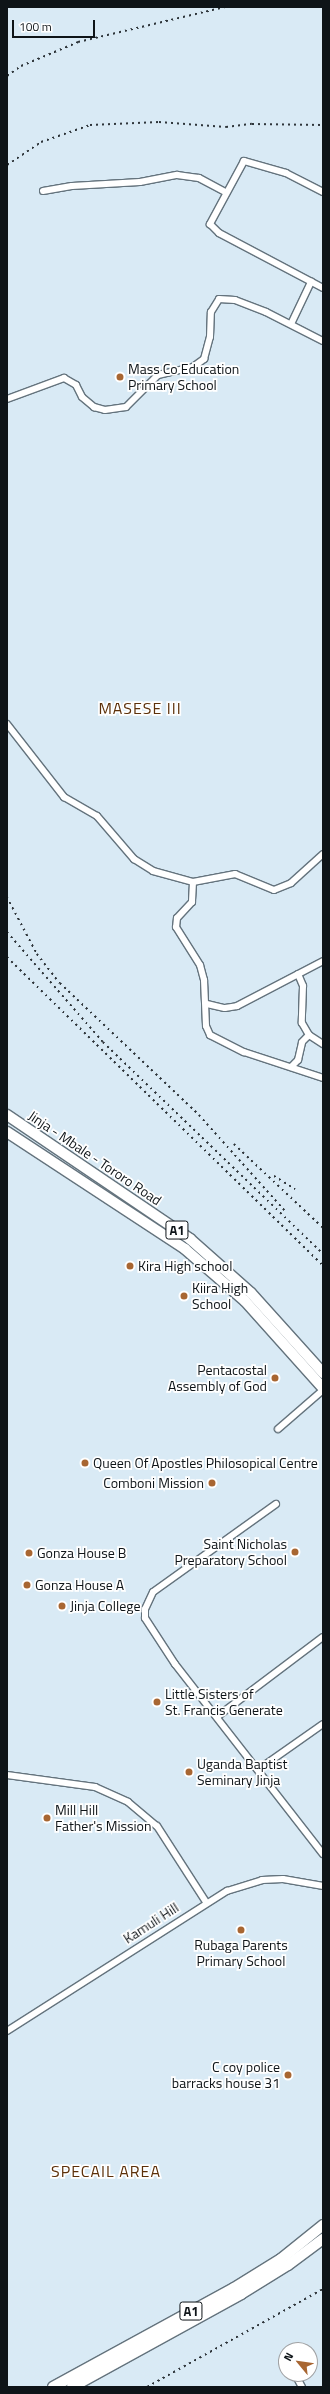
<!DOCTYPE html>
<style>
body{margin:0}
#map{position:relative;width:330px;height:2394px;overflow:hidden;background:#d9eaf5;font-family:"Titillium Web",sans-serif}
div>[style]{position:absolute}
[style*='--x']{left:calc(var(--x)*1px);top:calc(var(--y)*1px);width:calc(var(--w)*1px);rotate:calc(var(--a)*1deg)}
.roads{filter:drop-shadow(1px 0 #64737d) drop-shadow(-1px 0 #64737d) drop-shadow(0 1px #64737d) drop-shadow(0 -1px #64737d)}
.minor>*{height:6px;margin:-3px;padding:0 3px;transform-origin:3px;border-radius:3px;background:#fff}
.trunk>*{height:10px;margin:-5px;padding:0 5px;transform-origin:5px;border-radius:5px;background:#fff}
.rail>*{height:1.5px;margin-top:-0.75px;transform-origin:0;background:repeating-linear-gradient(90deg,#2e353a 0 2px,transparent 0 6px)}
.dots>*{width:11px;height:11px;translate:-50% -50%;box-sizing:border-box;border:2px solid #fff;border-radius:50%}
span{translate:-50% -50%;white-space:nowrap;text-align:center;line-height:1.15;-webkit-text-stroke:3.5px #fff;paint-order:stroke}
.shield-label span{padding:1px 3px;background:#fff;border:1px solid;border-radius:3px;-webkit-text-stroke-width:0}
.shield-label{font-size:13px;color:#0e1418;font-weight:700}
.poi-label{font-size:14px;color:#0e1418}
.left{translate:0 -50%;text-align:left}
.right{translate:-100% -50%;text-align:right}
.street-label{font-size:14px;color:#0e1418}
.quarter-label{font-size:16px;color:#5c3009;letter-spacing:1px}
.frame{position:absolute;inset:0;border:8px solid #0e1418;pointer-events:none}
.north{position:absolute;left:278px;top:2342px;width:40px;height:40px;box-sizing:border-box;background:#fff;border:1px solid #9fa1a3;border-radius:50%;rotate:299deg;font-size:11px;font-weight:700;line-height:16px;text-align:center;color:#0e1418}
.north::after{content:'';display:block;margin:auto;width:14px;height:18px;background:#a86632;clip-path:polygon(50% 0,100% 100%,50% 72%,0 100%)}
.scale{position:absolute;left:12px;top:20px;width:83px;height:18px;box-sizing:border-box;border:2px solid #0e1418;border-top:0;padding-left:5px;font-size:12px;line-height:14px;white-space:nowrap;color:#0e1418;-webkit-text-stroke:3px #fff;paint-order:stroke}
</style>
<div id="map">
<div class="roads">
<div class="minor">
<i style="--x:43;--y:191;--w:29;--a:-10"></i>
<i style="--x:72;--y:186;--w:68;--a:-3.4"></i>
<i style="--x:140;--y:182;--w:38;--a:-11"></i>
<i style="--x:177;--y:175;--w:22;--a:8"></i>
<i style="--x:199;--y:178;--w:30;--a:28"></i>
<i style="--x:323;--y:192;--w:42;--a:-152.8"></i>
<i style="--x:286;--y:173;--w:44;--a:-164.1"></i>
<i style="--x:244;--y:161;--w:72;--a:118.4"></i>
<i style="--x:210;--y:224;--w:13;--a:45"></i>
<i style="--x:219;--y:233;--w:118;--a:27.9"></i>
<i style="--x:291;--y:324;--w:47;--a:-64.5"></i>
<i style="--x:7;--y:399;--w:61;--a:-20.2"></i>
<i style="--x:64;--y:378;--w:14;--a:30"></i>
<i style="--x:76;--y:385;--w:13;--a:63"></i>
<i style="--x:82;--y:397;--w:16;--a:40"></i>
<i style="--x:94;--y:407;--w:11;--a:15"></i>
<i style="--x:105;--y:410;--w:21;--a:-8"></i>
<i style="--x:126;--y:407;--w:45;--a:-45"></i>
<i style="--x:158;--y:375;--w:36;--a:-13"></i>
<i style="--x:193;--y:367;--w:14;--a:-36"></i>
<i style="--x:204;--y:359;--w:23;--a:-75"></i>
<i style="--x:210;--y:337;--w:25;--a:-88"></i>
<i style="--x:211;--y:312;--w:15;--a:-58"></i>
<i style="--x:219;--y:299;--w:16;--a:4"></i>
<i style="--x:235;--y:300;--w:33;--a:21"></i>
<i style="--x:266;--y:312;--w:64;--a:27"></i>
<i style="--x:7;--y:724;--w:93;--a:52"></i>
<i style="--x:64;--y:797;--w:38;--a:30"></i>
<i style="--x:97;--y:816;--w:57;--a:49.3"></i>
<i style="--x:134;--y:859;--w:22;--a:32"></i>
<i style="--x:153;--y:871;--w:41;--a:15.4"></i>
<i style="--x:193;--y:882;--w:43;--a:-10.8"></i>
<i style="--x:235;--y:874;--w:42;--a:22.3"></i>
<i style="--x:274;--y:890;--w:18;--a:-22"></i>
<i style="--x:291;--y:883;--w:43;--a:-42.2"></i>
<i style="--x:193;--y:882;--w:20;--a:93"></i>
<i style="--x:192;--y:902;--w:22;--a:133"></i>
<i style="--x:177;--y:918;--w:9;--a:96"></i>
<i style="--x:176;--y:927;--w:45;--a:57.7"></i>
<i style="--x:200;--y:965;--w:16;--a:75"></i>
<i style="--x:204;--y:980;--w:46;--a:87.5"></i>
<i style="--x:206;--y:1026;--w:10;--a:66"></i>
<i style="--x:210;--y:1035;--w:38;--a:27"></i>
<i style="--x:244;--y:1052;--w:83;--a:18.2"></i>
<i style="--x:298;--y:974;--w:13;--a:67"></i>
<i style="--x:303;--y:986;--w:37;--a:92"></i>
<i style="--x:302;--y:1023;--w:14;--a:60"></i>
<i style="--x:309;--y:1035;--w:17;--a:33"></i>
<i style="--x:207;--y:1004;--w:18;--a:13"></i>
<i style="--x:225;--y:1008;--w:12;--a:-9"></i>
<i style="--x:237;--y:1006;--w:97;--a:-27.6"></i>
<i style="--x:291;--y:1067;--w:10;--a:-45"></i>
<i style="--x:298;--y:1060;--w:18;--a:-77"></i>
<i style="--x:302;--y:1042;--w:10;--a:-45"></i>
<i style="--x:278;--y:1429;--w:60;--a:-40.9"></i>
<i style="--x:276;--y:1504;--w:151;--a:144.4"></i>
<i style="--x:153;--y:1592;--w:19;--a:115"></i>
<i style="--x:145;--y:1609;--w:9;--a:90"></i>
<i style="--x:145;--y:1618;--w:55;--a:56.9"></i>
<i style="--x:175;--y:1664;--w:241;--a:52.1"></i>
<i style="--x:218;--y:1716;--w:131;--a:-37"></i>
<i style="--x:259;--y:1769;--w:78;--a:-35.1"></i>
<i style="--x:7;--y:1775;--w:89;--a:7.8"></i>
<i style="--x:95;--y:1787;--w:36;--a:24"></i>
<i style="--x:128;--y:1802;--w:38;--a:40"></i>
<i style="--x:157;--y:1826;--w:90;--a:57.2"></i>
<i style="--x:7;--y:2031;--w:261;--a:-32.5"></i>
<i style="--x:227;--y:1891;--w:37;--a:-17"></i>
<i style="--x:262;--y:1880;--w:21;--a:-3"></i>
<i style="--x:283;--y:1879;--w:41;--a:9.9"></i>
<i style="--x:295;--y:2374;--w:15;--a:62"></i>
</div>
<div class="trunk">
<i style="--x:7;--y:1115;--w:221;--a:34.1"></i>
<i style="--x:190;--y:1239;--w:81;--a:41.5"></i>
<i style="--x:251;--y:1293;--w:108;--a:48"></i>
<i style="--x:7;--y:1132;--w:213;--a:33.3"></i>
<i style="--x:185;--y:1249;--w:79;--a:40.9"></i>
<i style="--x:245;--y:1301;--w:117;--a:48.1"></i>
<i style="--x:53;--y:2387;--w:206;--a:-28.7"></i>
<i style="--x:234;--y:2288;--w:55;--a:-31.7"></i>
<i style="--x:281;--y:2259;--w:54;--a:-39"></i>
<i style="--x:72;--y:2387;--w:193;--a:-28.8"></i>
<i style="--x:241;--y:2294;--w:55;--a:-31.7"></i>
<i style="--x:288;--y:2265;--w:44;--a:-36.6"></i>
</div>
</div>
<div class="rail">
<i style="--x:7;--y:76;--w:17;--a:-36"></i>
<i style="--x:21;--y:66;--w:62;--a:-22.8"></i>
<i style="--x:78;--y:42;--w:151;--a:-13.4"></i>
<i style="--x:7;--y:165;--w:41;--a:-34.1"></i>
<i style="--x:41;--y:142;--w:52;--a:-19.1"></i>
<i style="--x:90;--y:125;--w:69;--a:-2.5"></i>
<i style="--x:159;--y:122;--w:67;--a:4.3"></i>
<i style="--x:226;--y:127;--w:26;--a:-7"></i>
<i style="--x:252;--y:124;--w:71;--a:0.8"></i>
<i style="--x:7;--y:897;--w:64;--a:62.2"></i>
<i style="--x:37;--y:954;--w:37;--a:52"></i>
<i style="--x:60;--y:983;--w:192;--a:43.5"></i>
<i style="--x:199;--y:1115;--w:129;--a:48.1"></i>
<i style="--x:7;--y:932;--w:146;--a:48.9"></i>
<i style="--x:103;--y:1042;--w:306;--a:43.9"></i>
<i style="--x:7;--y:957;--w:441;--a:44.3"></i>
<i style="--x:234;--y:1144;--w:122;--a:43.3"></i>
<i style="--x:274;--y:1176;--w:25;--a:32"></i>
<i style="--x:147;--y:2387;--w:201;--a:-29.1"></i>
</div>
<div class="dots">
<i style="left:120px;top:377px;background:#a86632"></i>
<i style="left:130px;top:1266px;background:#a86632"></i>
<i style="left:184px;top:1296px;background:#a86632"></i>
<i style="left:275px;top:1378px;background:#a86632"></i>
<i style="left:85px;top:1463px;background:#a86632"></i>
<i style="left:212px;top:1483px;background:#a86632"></i>
<i style="left:295px;top:1552px;background:#a86632"></i>
<i style="left:29px;top:1553px;background:#a86632"></i>
<i style="left:27px;top:1585px;background:#a86632"></i>
<i style="left:62px;top:1606px;background:#a86632"></i>
<i style="left:157px;top:1702px;background:#a86632"></i>
<i style="left:189px;top:1772px;background:#a86632"></i>
<i style="left:47px;top:1818px;background:#a86632"></i>
<i style="left:241px;top:1930px;background:#a86632"></i>
<i style="left:288px;top:2075px;background:#a86632"></i>
</div>
<div class="shield-label">
<span style="left:177px;top:1230px">A1</span>
<span style="left:191px;top:2311px">A1</span>
</div>
<div class="poi-label">
<span class="left" style="left:128px;top:377px">Mass Co Education<br>Primary School</span>
<span class="left" style="left:138px;top:1266px">Kira High school</span>
<span class="left" style="left:192px;top:1296px">Kiira High<br>School</span>
<span class="right" style="left:267px;top:1378px">Pentacostal<br>Assembly of God</span>
<span class="left" style="left:93px;top:1463px">Queen Of Apostles Philosopical Centre</span>
<span class="right" style="left:204px;top:1483px">Comboni Mission</span>
<span class="right" style="left:287px;top:1552px">Saint Nicholas<br>Preparatory School</span>
<span class="left" style="left:37px;top:1553px">Gonza House B</span>
<span class="left" style="left:35px;top:1585px">Gonza House A</span>
<span class="left" style="left:70px;top:1606px">Jinja College</span>
<span class="left" style="left:165px;top:1702px">Little Sisters of<br>St. Francis Generate</span>
<span class="left" style="left:197px;top:1772px">Uganda Baptist<br>Seminary Jinja</span>
<span class="left" style="left:55px;top:1818px">Mill Hill<br>Father's Mission</span>
<span style="left:241px;top:1953px">Rubaga Parents<br>Primary School</span>
<span class="right" style="left:280px;top:2075px">C coy police<br>barracks house 31</span>
</div>
<div class="street-label">
<span style="left:95px;top:1158px;rotate:34deg">Jinja - Mbale - Tororo Road</span>
<span style="left:151px;top:1923px;rotate:-33deg">Kamuli Hill</span>
</div>
<div class="quarter-label">
<span style="left:140px;top:708px">MASESE III</span>
<span style="left:106px;top:2171px">SPECAIL AREA</span>
</div>
<div class="frame"></div>
<div class="north">N</div>
<div class="scale">100 m</div>
</div>
